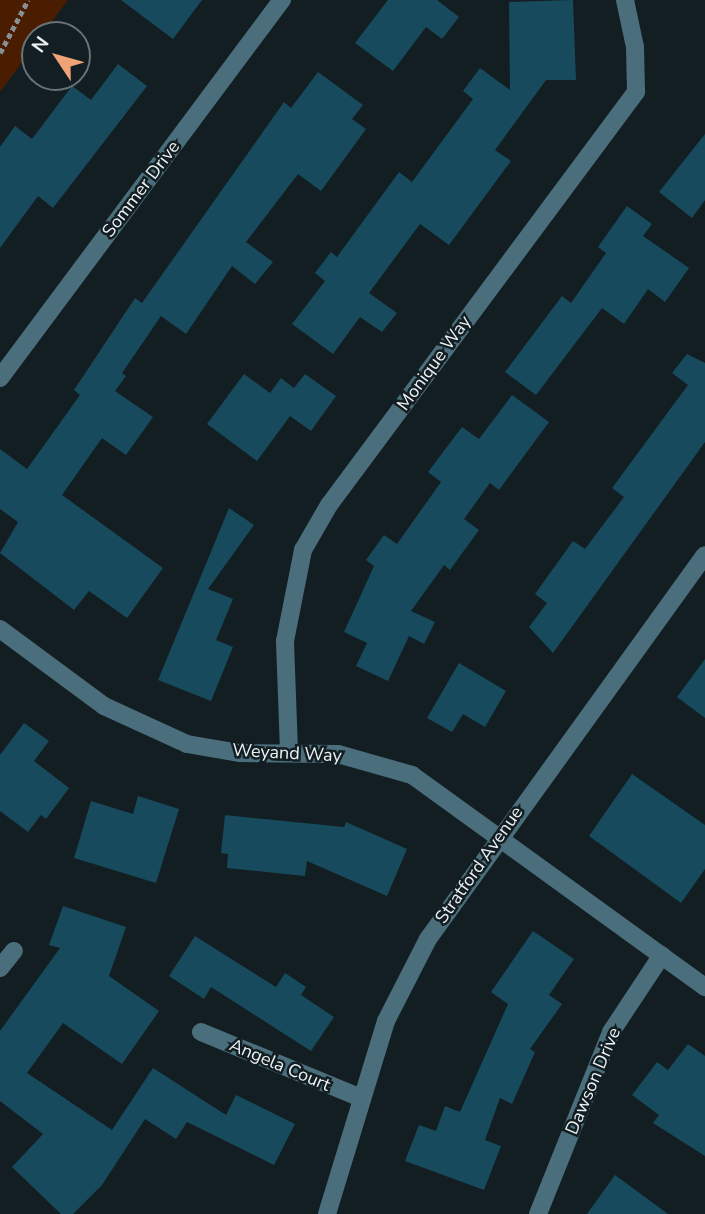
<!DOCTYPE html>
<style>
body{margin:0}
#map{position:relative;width:705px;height:1214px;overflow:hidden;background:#131e22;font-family:"Nunito Sans",sans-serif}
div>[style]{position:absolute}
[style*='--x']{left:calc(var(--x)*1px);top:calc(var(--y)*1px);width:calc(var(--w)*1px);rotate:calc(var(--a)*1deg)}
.green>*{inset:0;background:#4a1d00}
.building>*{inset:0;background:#174a5c}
.path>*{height:4.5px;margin-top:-2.25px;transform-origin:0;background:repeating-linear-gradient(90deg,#868f92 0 5px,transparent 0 8.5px)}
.minor>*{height:18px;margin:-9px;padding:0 9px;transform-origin:9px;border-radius:9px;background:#4b6e7c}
span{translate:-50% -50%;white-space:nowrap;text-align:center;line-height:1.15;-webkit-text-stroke:5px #131e22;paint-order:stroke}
.street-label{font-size:18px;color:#eaf1f4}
.north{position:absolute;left:21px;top:21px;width:70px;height:70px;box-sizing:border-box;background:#131e22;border:2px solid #697276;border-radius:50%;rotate:306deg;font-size:19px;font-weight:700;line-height:28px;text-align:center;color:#eaf1f4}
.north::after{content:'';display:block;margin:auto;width:24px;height:32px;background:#efa377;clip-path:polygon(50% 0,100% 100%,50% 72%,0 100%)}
</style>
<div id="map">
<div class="green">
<i style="clip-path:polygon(0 0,68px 0,42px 35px,35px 35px,35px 45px,0 92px)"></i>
</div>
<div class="building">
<i style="clip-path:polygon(121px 0,202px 0,173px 39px)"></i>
<i style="clip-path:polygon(388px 0,437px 0,459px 17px,442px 39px,426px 27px,393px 71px,355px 43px)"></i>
<i style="clip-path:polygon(573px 0,576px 80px,546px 80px,495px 150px,511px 161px,449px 245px,420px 224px,369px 293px,397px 313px,382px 332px,360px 317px,333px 354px,292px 324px,325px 281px,315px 273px,331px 252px,337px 257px,399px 172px,412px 182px,473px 99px,463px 91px,480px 68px,510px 90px,509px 2px)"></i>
<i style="clip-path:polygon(118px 64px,147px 86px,53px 208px,38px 196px,0 248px,0 147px,15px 126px,32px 139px,72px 86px,91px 100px)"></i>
<i style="clip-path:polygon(318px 72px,363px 105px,352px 119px,366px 129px,321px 191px,298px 174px,246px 242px,273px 262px,255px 284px,232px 266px,186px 334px,161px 316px,122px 373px,126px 376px,115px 391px,153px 417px,126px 455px,102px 438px,62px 495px,163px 568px,127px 618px,89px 591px,74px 610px,0 553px,18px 522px,0 509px,0 449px,27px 469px,80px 395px,74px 390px,135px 298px,142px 303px,284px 102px,291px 108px)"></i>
<i style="clip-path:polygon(705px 134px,705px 200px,692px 218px,659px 192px)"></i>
<i style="clip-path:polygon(627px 206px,652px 224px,643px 236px,689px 268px,665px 302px,648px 289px,624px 324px,602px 308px,536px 395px,505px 372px,562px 296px,571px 303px,606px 253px,598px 247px)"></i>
<i style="clip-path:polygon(687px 354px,705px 363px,705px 442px,553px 653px,529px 627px,547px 603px,535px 594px,573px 541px,585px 549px,624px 497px,612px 488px,688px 385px,672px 373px)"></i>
<i style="clip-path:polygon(244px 374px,270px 393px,281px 378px,294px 388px,305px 374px,336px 396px,311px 431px,290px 416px,257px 461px,207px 424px)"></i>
<i style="clip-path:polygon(512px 395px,549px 422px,499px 490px,490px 483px,464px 519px,479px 530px,450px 570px,444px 565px,411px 611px,435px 622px,424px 644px,409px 636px,388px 681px,356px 666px,367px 643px,344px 632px,374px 566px,366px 560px,384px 535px,397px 544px,441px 482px,428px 472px,462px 427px,479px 439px)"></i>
<i style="clip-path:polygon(229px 508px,254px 525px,208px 589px,233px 599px,216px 640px,233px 647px,211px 701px,158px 680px)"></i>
<i style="clip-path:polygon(705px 659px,705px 718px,677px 697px)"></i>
<i style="clip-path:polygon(459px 663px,506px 691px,485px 727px,463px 714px,452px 732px,427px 718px)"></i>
<i style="clip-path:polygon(24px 723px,49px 741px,34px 761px,69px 788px,46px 819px,41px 815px,28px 832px,0 811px,0 755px)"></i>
<i style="clip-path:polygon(632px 774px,705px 825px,705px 869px,681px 903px,589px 836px)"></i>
<i style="clip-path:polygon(138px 796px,179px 809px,156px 883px,74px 858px,91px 801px,133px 814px)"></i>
<i style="clip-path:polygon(225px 815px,344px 827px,346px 822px,407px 849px,387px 896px,307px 861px,305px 876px,227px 868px,228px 854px,221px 853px)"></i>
<i style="clip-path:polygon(63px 906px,126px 927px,109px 976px,159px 1011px,122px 1064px,63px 1023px,27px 1073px,112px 1130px,153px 1068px,226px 1115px,236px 1095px,295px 1124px,274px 1165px,187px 1122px,176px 1139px,145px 1119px,102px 1185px,73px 1214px,61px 1214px,12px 1167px,43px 1134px,0 1101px,0 1031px,60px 948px,49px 945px)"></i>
<i style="clip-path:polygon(533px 931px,574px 959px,549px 995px,562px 1004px,530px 1049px,535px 1052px,512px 1104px,500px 1098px,485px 1140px,501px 1146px,484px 1190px,405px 1161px,419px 1125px,436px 1131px,445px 1106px,460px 1112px,508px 1004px,491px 992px)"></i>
<i style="clip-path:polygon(195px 936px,276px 987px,285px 973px,306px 987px,301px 995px,334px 1017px,311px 1051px,211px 987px,204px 999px,169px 976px)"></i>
<i style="clip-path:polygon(688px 1044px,705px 1056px,705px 1156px,653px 1123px,659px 1115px,632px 1095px,657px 1062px,668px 1070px)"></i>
<i style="clip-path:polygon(615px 1175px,668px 1214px,587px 1214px)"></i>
</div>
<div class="path">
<i style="--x:0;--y:53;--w:60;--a:-62.2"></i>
</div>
<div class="minor">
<i style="--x:0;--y:378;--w:472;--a:-53.3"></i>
<i style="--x:0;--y:629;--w:129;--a:36.5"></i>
<i style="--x:104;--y:706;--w:91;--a:24.6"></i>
<i style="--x:187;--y:744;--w:54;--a:9.6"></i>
<i style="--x:240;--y:753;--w:98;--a:0.6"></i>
<i style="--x:338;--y:754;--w:77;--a:15.8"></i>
<i style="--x:412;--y:775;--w:362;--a:35.9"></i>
<i style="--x:289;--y:751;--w:110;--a:-92.1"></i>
<i style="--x:285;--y:641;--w:93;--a:-78.8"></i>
<i style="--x:303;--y:550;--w:52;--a:-60"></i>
<i style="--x:329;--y:505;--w:515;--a:-53.38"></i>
<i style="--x:636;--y:92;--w:45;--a:-91.3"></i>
<i style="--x:635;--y:47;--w:48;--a:-102"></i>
<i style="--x:0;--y:968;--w:22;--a:-51"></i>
<i style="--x:201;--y:1032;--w:171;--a:22.4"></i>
<i style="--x:327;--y:1214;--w:202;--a:-73"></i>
<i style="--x:386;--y:1021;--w:92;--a:-62.9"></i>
<i style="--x:428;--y:939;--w:473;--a:-54.2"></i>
<i style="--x:538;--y:1214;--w:196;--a:-68.1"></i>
<i style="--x:611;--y:1032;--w:92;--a:-56.5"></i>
</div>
<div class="street-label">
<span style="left:141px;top:189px;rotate:-53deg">Sommer Drive</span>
<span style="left:434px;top:363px;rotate:-54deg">Monique Way</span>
<span style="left:287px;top:753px;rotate:3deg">Weyand Way</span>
<span style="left:479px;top:865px;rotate:-55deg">Stratford Avenue</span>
<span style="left:280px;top:1065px;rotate:23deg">Angela Court</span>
<span style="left:593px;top:1081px;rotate:-67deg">Dawson Drive</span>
</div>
<div class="north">N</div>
</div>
